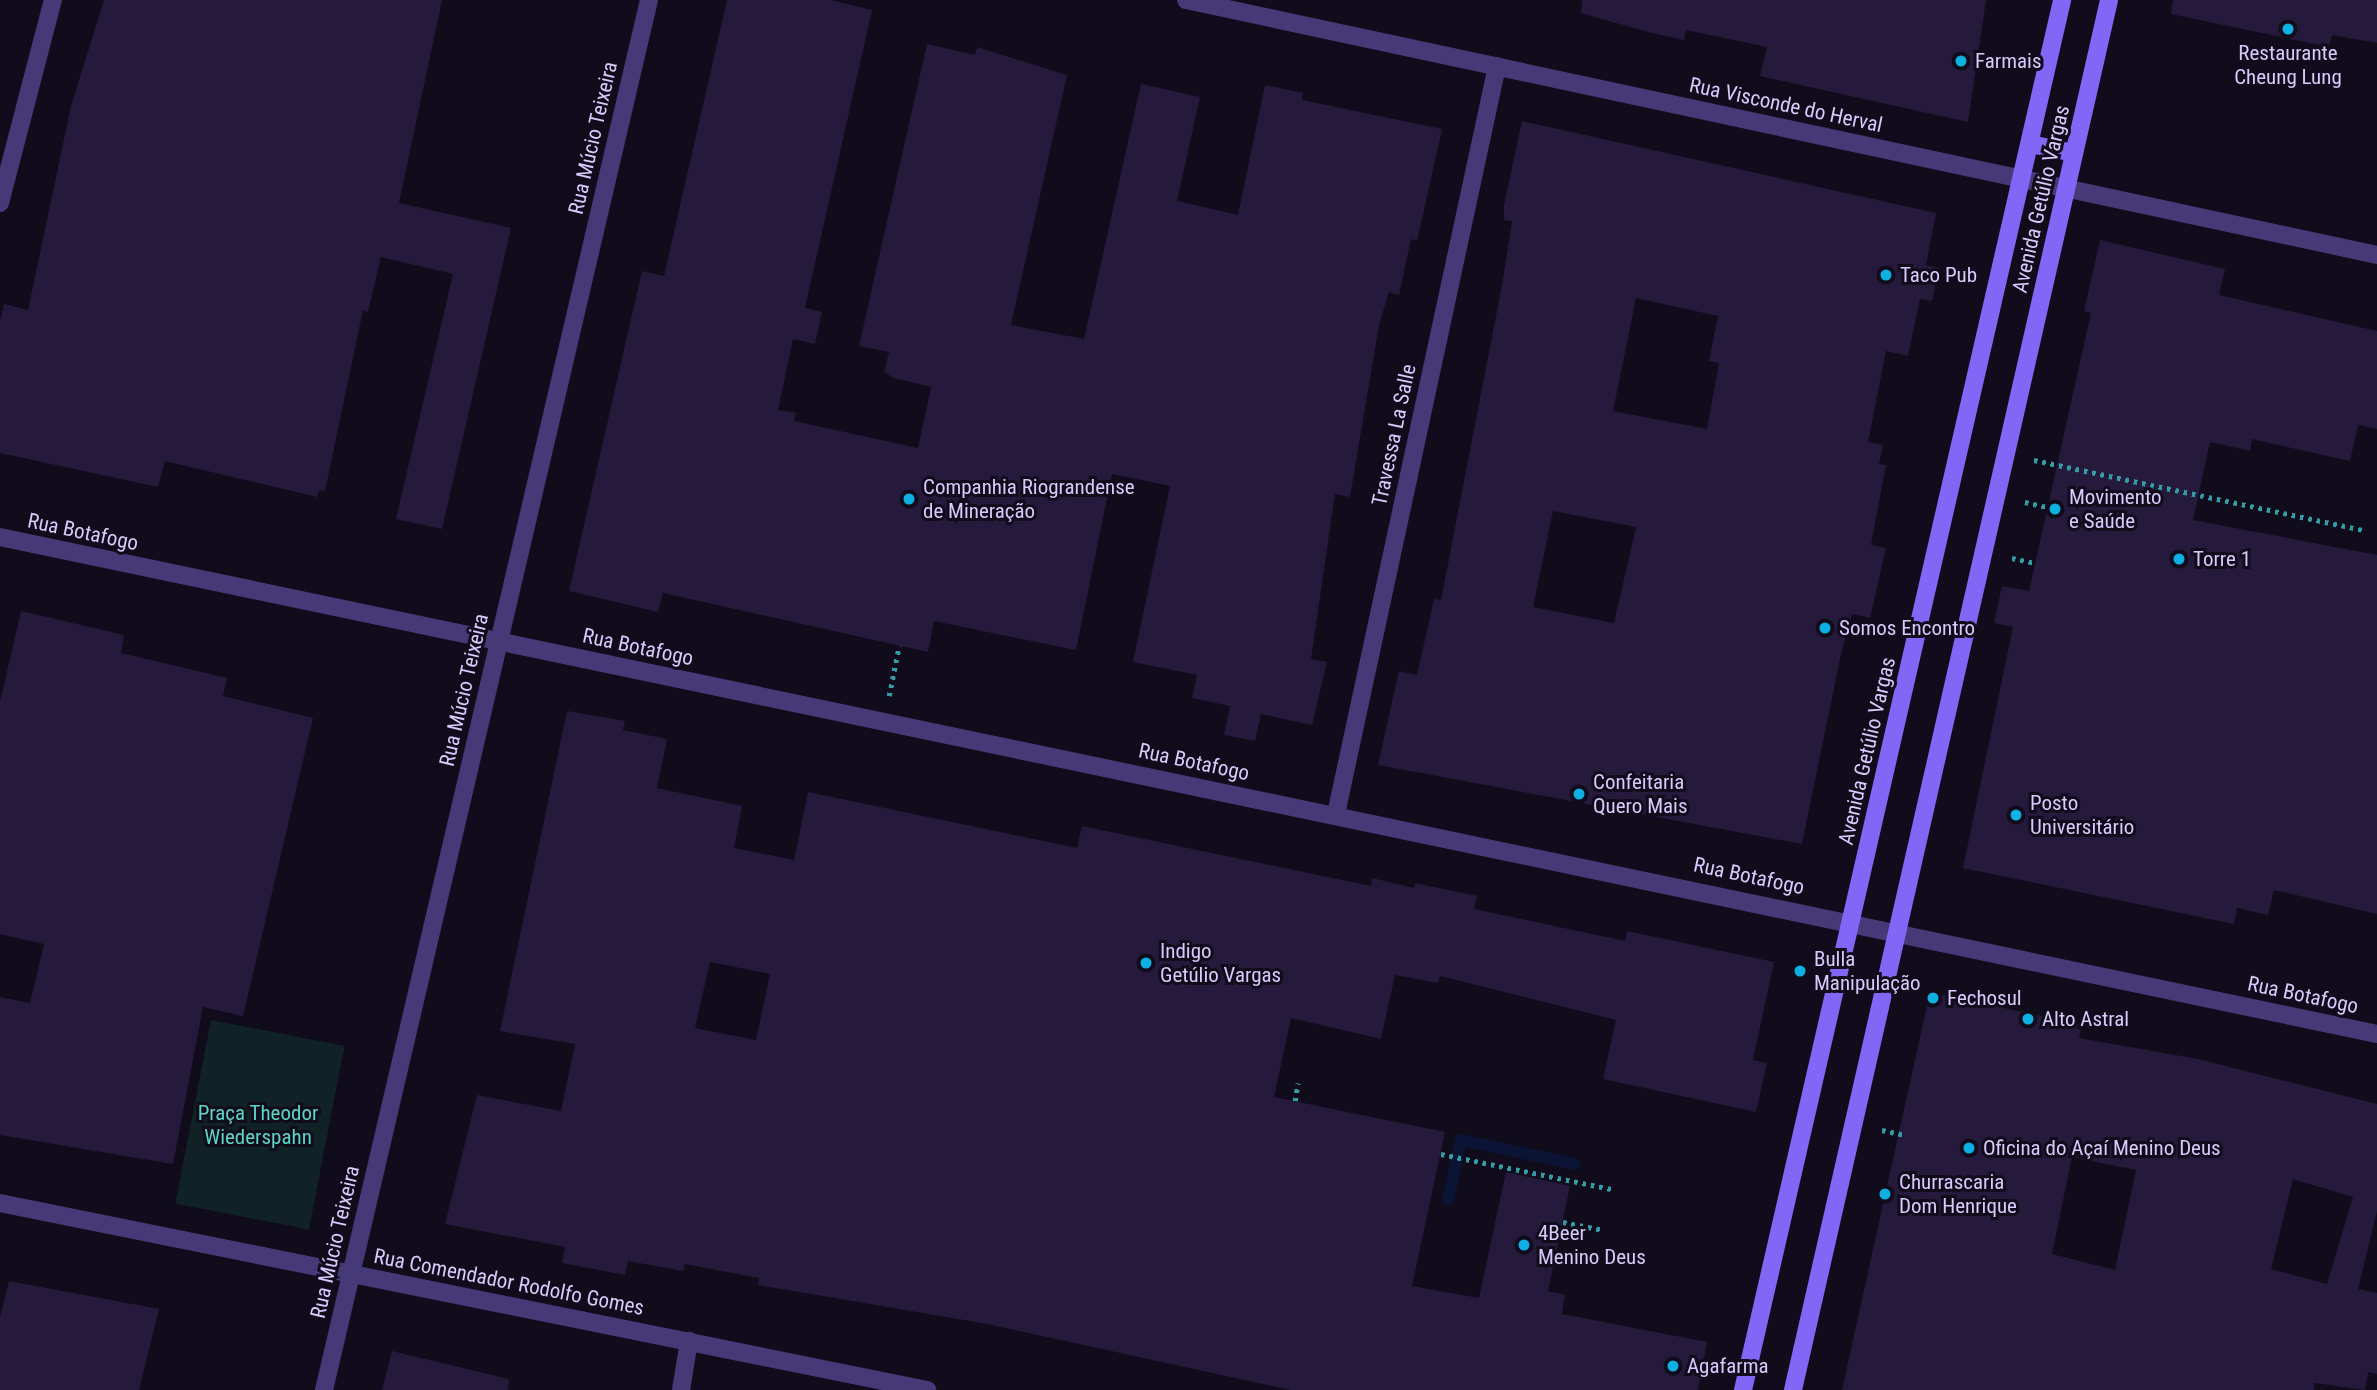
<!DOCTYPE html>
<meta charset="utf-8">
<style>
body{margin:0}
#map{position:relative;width:2377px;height:1390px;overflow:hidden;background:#110c1b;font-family:"Roboto Condensed",sans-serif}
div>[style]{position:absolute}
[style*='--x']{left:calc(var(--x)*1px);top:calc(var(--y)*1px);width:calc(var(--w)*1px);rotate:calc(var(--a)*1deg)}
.green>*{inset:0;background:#102225;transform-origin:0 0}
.stream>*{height:12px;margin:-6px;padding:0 6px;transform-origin:6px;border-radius:6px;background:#0b1435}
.building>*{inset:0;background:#251a3b}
.path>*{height:4.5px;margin-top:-2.25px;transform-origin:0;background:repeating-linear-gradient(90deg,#349ca5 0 3.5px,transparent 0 8.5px)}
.service>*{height:18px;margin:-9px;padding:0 9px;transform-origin:9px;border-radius:9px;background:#453a77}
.minor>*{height:18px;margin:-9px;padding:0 9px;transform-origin:9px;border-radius:9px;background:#453a77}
.tertiary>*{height:18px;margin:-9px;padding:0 9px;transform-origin:9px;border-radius:9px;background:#453a77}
.secondary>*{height:18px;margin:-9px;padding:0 9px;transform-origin:9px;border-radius:9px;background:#8067f5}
.dots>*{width:19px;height:19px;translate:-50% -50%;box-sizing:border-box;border:4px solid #110c1b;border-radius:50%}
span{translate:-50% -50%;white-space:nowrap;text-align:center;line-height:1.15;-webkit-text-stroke:6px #110c1b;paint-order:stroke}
.poi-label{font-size:21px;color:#d7cafc}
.left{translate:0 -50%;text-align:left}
.street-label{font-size:21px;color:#d7cafc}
.park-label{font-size:21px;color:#5cd6c9}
</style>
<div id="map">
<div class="green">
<i style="left:211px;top:1020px;width:136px;height:187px;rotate:11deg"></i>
</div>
<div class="stream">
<i style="--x:1448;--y:1200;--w:61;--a:-77.8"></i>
<i style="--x:1461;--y:1140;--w:116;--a:11.9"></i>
</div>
<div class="building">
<i style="clip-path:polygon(104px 0,442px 0,399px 203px,511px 228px,442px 529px,396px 519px,453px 274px,381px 257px,368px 312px,363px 310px,325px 491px,319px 490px,317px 497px,165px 461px,158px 487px,0 453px,0 321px,4px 304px,28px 310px,71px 106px)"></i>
<i style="clip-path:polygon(727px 0,831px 0,872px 10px,805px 308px,822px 312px,815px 344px,793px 339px,778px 410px,796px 413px,794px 421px,918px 448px,931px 387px,894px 378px,884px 372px,889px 352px,859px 346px,927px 44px,975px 55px,977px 47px,1067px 75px,1011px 325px,1084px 339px,1141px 84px,1200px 97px,1177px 201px,1238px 215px,1265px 85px,1303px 93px,1302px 100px,1442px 129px,1417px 241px,1411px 239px,1399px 295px,1389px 292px,1379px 325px,1350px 497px,1335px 494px,1311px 659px,1327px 662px,1312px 725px,1261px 714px,1255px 741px,1224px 735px,1230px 706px,1192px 698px,1197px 675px,1133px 662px,1170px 486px,1112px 474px,1076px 650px,934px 621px,928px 652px,663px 593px,658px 612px,569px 591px,642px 271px,664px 276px)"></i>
<i style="clip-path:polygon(1582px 0,1986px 0,1968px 122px,1760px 76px,1767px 47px,1686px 30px,1684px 40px,1648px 32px,1581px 13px)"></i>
<i style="clip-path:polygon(2173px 0,2377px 0,2377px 43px,2332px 35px,2329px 47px,2171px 14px)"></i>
<i style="clip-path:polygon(evenodd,1522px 121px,1936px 213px,1926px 265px,1939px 268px,1932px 301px,1920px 299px,1908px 356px,1886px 351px,1868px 442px,1883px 445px,1879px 464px,1886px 465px,1871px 545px,1886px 548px,1870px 618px,1852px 614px,1841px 654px,1802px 844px,1378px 765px,1399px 671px,1417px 675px,1434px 599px,1441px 600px,1503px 280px,1512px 221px,1504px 220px,1504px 205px,1522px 121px,1636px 298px,1718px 316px,1709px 361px,1719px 363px,1707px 429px,1613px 411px,1636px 298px,1522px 121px,1553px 511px,1636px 527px,1614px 623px,1533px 607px,1553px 511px)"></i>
<i style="clip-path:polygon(2100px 240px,2225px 269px,2219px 295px,2377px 331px,2377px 429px,2358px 425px,2350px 461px,2252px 439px,2250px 451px,2210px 442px,2193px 520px,2377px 555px,2377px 914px,2274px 890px,2268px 915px,2237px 908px,2234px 924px,1963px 868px,2013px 627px,1994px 623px,2002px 586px,2029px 591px,2091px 313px,2084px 311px)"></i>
<i style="clip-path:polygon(21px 611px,124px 635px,121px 653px,227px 678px,223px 696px,313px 718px,243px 1016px,203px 1007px,173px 1164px,0 1135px,0 997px,30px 1003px,44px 944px,0 934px,0 702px)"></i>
<i style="clip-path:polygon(evenodd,567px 711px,625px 721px,623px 730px,667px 739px,657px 788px,742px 806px,734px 848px,794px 860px,808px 792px,1077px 848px,1082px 826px,1371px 886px,1372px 878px,1414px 888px,1415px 883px,1477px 896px,1474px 909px,1625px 941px,1627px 931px,1774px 962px,1753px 1060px,1767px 1063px,1756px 1112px,1603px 1079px,1616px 1020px,1440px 976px,1438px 983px,1395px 975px,1381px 1039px,1291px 1018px,1274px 1097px,1445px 1132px,1412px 1286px,1479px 1298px,1506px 1172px,1570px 1186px,1548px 1291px,1565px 1295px,1562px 1314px,1707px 1342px,1698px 1390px,1291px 1390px,982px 1323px,758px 1285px,759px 1278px,685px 1264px,683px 1271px,628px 1261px,625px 1275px,562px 1263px,565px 1247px,445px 1224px,477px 1095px,561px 1111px,575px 1044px,500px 1031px,567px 711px,710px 962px,770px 974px,756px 1040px,695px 1028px,710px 962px)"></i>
<i style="clip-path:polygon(evenodd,1930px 992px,2082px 1025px,2079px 1038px,2198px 1059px,2377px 1104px,2377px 1211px,2358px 1289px,2377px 1293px,2377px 1374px,2368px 1372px,2365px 1390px,2315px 1383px,2314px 1390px,1842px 1390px,1930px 992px,2072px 1157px,2136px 1170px,2115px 1270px,2052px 1254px,2072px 1157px,1930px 992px,2293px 1179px,2353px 1197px,2327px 1284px,2271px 1269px,2293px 1179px)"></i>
<i style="clip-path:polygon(9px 1281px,159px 1309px,139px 1390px,0 1390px,0 1317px)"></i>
<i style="clip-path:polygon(392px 1351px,509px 1379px,508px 1390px,382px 1390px)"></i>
</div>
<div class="path">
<i style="--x:2034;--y:460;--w:336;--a:12"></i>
<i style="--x:2025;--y:502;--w:23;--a:13"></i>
<i style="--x:2012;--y:558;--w:24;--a:12"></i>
<i style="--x:889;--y:696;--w:51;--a:-78.7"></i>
<i style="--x:1295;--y:1101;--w:18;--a:-81"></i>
<i style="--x:1882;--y:1130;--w:25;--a:12"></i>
<i style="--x:1441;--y:1154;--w:175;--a:11.6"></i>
<i style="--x:1563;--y:1222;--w:41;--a:11.3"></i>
</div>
<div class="service">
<i style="--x:681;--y:1390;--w:50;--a:-80.7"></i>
</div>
<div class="minor">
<i style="--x:1186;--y:0;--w:1218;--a:12.08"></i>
<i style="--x:0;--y:203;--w:210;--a:-75.4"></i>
<i style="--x:1336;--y:814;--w:765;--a:-77.85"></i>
<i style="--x:0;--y:1203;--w:946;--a:11.4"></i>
</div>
<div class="tertiary">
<i style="--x:0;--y:537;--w:2428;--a:11.81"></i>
<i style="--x:324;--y:1390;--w:1427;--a:-76.84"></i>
</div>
<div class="secondary">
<i style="--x:2030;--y:144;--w:45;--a:11.6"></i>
<i style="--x:1743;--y:1390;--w:1426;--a:-77.07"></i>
<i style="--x:1793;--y:1390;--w:1425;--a:-77.19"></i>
</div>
<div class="dots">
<i style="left:2288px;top:29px;background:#0eafe3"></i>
<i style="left:1961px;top:61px;background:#0eafe3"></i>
<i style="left:1886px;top:275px;background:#0eafe3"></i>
<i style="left:909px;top:499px;background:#0eafe3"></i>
<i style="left:2055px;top:509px;background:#0eafe3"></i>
<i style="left:2179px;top:559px;background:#0eafe3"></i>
<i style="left:1825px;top:628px;background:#0eafe3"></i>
<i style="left:1579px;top:794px;background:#0eafe3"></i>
<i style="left:2016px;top:815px;background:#0eafe3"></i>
<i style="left:1146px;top:963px;background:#0eafe3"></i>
<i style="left:1800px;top:971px;background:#0eafe3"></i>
<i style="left:1933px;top:998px;background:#0eafe3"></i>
<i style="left:2028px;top:1019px;background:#0eafe3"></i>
<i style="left:1969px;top:1148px;background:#0eafe3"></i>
<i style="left:1885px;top:1194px;background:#0eafe3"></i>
<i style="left:1524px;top:1245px;background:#0eafe3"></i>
<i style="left:1673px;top:1366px;background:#0eafe3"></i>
</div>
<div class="poi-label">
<span style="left:2288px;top:65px">Restaurante<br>Cheung Lung</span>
<span class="left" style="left:1975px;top:61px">Farmais</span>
<span class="left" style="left:1900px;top:275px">Taco Pub</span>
<span class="left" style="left:923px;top:499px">Companhia Riograndense<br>de Mineração</span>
<span class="left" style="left:2069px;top:509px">Movimento<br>e Saúde</span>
<span class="left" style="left:2193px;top:559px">Torre 1</span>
<span class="left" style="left:1839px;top:628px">Somos Encontro</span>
<span class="left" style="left:1593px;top:794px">Confeitaria<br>Quero Mais</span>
<span class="left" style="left:2030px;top:815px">Posto<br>Universitário</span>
<span class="left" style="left:1160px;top:963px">Indigo<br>Getúlio Vargas</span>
<span class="left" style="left:1814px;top:971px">Bulla<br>Manipulação</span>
<span class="left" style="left:1947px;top:998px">Fechosul</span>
<span class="left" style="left:2042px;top:1019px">Alto Astral</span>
<span class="left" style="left:1983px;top:1148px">Oficina do Açaí Menino Deus</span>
<span class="left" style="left:1899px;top:1194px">Churrascaria<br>Dom Henrique</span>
<span class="left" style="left:1538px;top:1245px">4Beer<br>Menino Deus</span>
<span class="left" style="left:1687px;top:1366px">Agafarma</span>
</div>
<div class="street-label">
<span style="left:1786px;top:105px;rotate:12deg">Rua Visconde do Herval</span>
<span style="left:593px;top:138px;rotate:-77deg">Rua Múcio Teixeira</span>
<span style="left:2041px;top:199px;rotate:-77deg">Avenida Getúlio Vargas</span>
<span style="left:1394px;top:435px;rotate:-78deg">Travessa La Salle</span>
<span style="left:83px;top:532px;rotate:12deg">Rua Botafogo</span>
<span style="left:638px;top:647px;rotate:12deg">Rua Botafogo</span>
<span style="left:464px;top:690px;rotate:-77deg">Rua Múcio Teixeira</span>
<span style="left:1867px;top:751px;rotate:-77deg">Avenida Getúlio Vargas</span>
<span style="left:1194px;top:762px;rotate:12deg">Rua Botafogo</span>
<span style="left:1749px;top:876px;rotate:12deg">Rua Botafogo</span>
<span style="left:2303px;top:995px;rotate:12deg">Rua Botafogo</span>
<span style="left:335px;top:1242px;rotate:-77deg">Rua Múcio Teixeira</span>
<span style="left:509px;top:1282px;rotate:11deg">Rua Comendador Rodolfo Gomes</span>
</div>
<div class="park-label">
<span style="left:258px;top:1125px">Praça Theodor<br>Wiederspahn</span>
</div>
</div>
